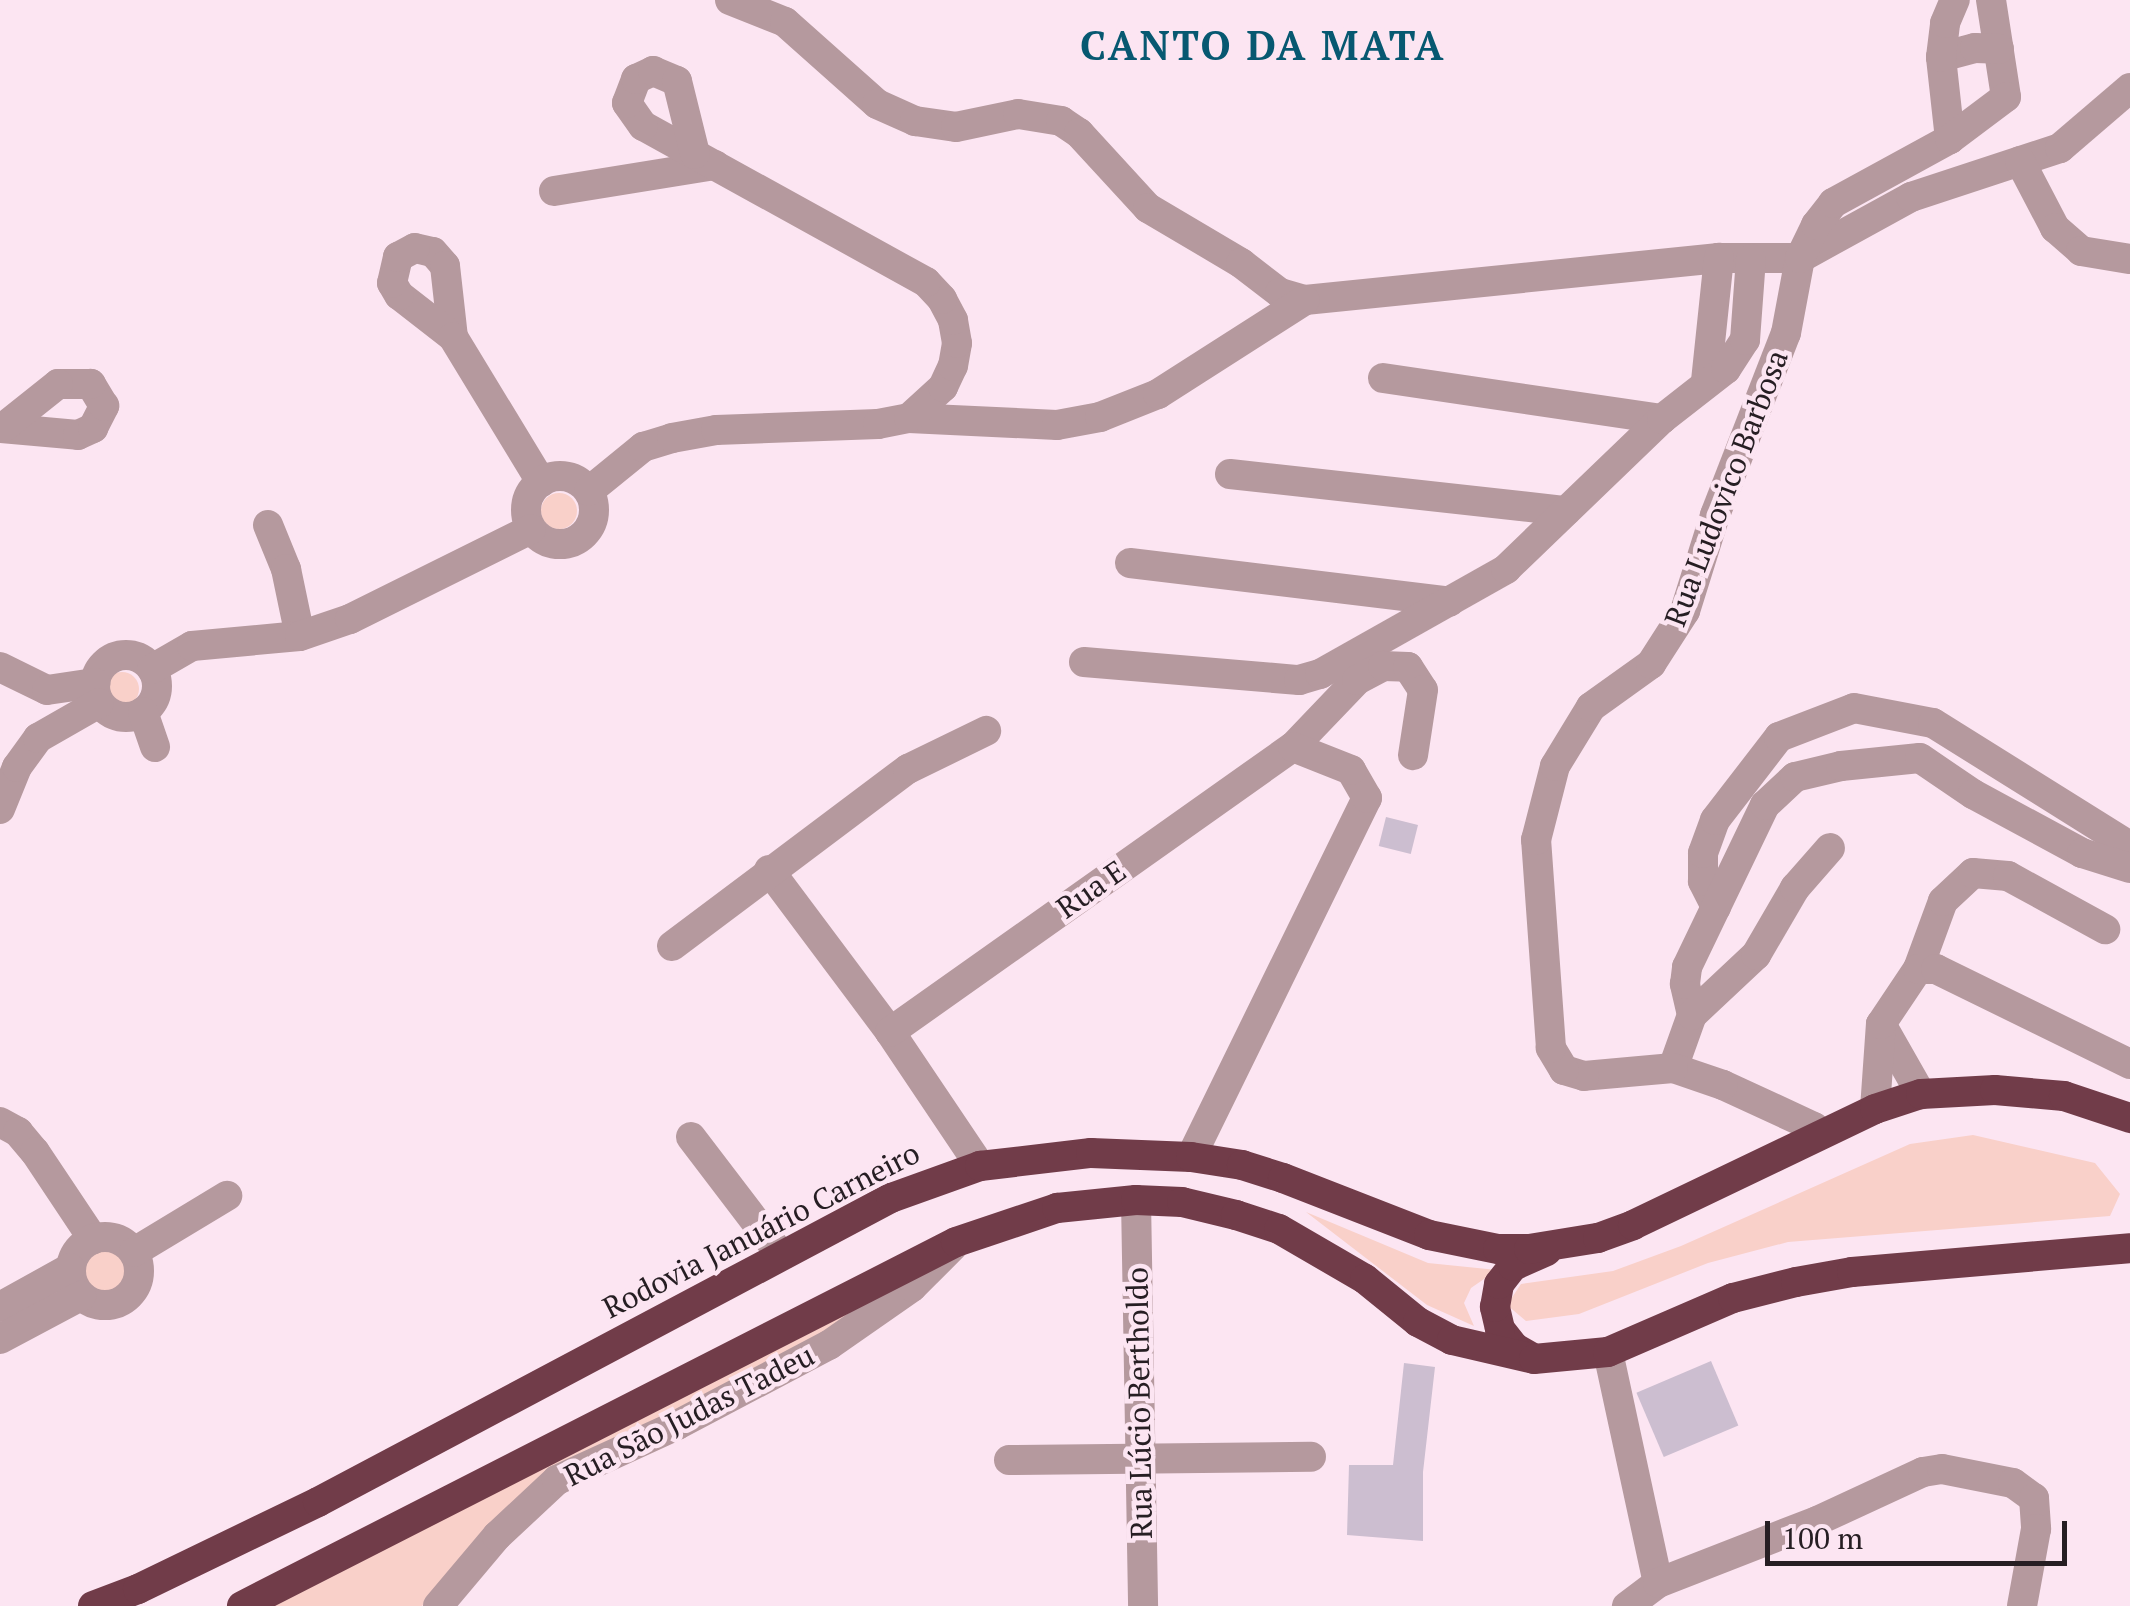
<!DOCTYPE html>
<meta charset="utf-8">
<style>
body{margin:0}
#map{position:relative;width:2130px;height:1606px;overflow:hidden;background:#fce5f2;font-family:"PT Serif",serif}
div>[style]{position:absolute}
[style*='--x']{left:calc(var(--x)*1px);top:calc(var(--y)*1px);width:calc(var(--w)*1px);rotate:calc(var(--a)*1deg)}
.green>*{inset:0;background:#f9d0c9}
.round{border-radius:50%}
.building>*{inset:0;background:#ccbed0;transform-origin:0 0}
.minor>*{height:30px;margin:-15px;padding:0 15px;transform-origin:15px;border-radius:15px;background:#b5999e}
.minor>.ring{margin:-15px;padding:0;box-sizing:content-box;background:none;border:30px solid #b5999e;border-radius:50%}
.highway>*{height:30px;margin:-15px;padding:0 15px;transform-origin:15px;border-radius:15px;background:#713c49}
span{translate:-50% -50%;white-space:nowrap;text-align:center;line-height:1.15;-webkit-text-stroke:9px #fce5f2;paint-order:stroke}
.street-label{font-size:30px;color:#261e23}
.district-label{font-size:40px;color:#075871;font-weight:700;letter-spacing:2.5px}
.scale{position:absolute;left:1765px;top:1521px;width:302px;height:45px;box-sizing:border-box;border:5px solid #261e23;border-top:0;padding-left:12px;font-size:30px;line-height:35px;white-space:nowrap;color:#261e23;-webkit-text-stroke:8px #fce5f2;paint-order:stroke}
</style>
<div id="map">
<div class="green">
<i class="round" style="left:541px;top:493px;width:36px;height:36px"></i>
<i class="round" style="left:105px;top:672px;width:34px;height:34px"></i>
<i style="clip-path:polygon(1973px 1135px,2095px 1163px,2120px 1194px,2110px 1216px,1788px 1242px,1708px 1263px,1579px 1314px,1526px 1321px,1507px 1305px,1521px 1284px,1613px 1271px,1681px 1246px,1910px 1144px)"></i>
<i style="clip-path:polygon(1306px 1212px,1428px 1263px,1497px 1270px,1471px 1288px,1464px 1303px,1474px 1326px,1427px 1305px)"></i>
<i class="round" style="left:78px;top:1249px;width:48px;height:48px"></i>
<i style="clip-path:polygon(883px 1299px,657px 1425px,459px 1563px,422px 1606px,254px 1606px,671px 1387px)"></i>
</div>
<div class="building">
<i style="left:1386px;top:817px;width:33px;height:30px;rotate:14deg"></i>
<i style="left:1711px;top:1361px;width:70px;height:81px;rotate:67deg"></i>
<i style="clip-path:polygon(1404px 1363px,1435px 1367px,1423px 1472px,1423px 1541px,1347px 1535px,1349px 1465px,1393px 1465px)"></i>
</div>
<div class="minor">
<i style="--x:730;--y:0;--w:59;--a:21.8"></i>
<i style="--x:785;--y:22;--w:123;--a:41.7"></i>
<i style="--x:877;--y:104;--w:42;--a:24.1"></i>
<i style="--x:915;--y:121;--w:41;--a:8.3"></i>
<i style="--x:956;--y:127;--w:63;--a:-11.8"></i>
<i style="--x:1018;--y:114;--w:44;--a:9.2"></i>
<i style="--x:1061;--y:121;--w:22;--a:34"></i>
<i style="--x:1079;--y:133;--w:102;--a:47.4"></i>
<i style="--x:1148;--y:208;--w:108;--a:30.6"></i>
<i style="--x:1241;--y:263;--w:49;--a:37.6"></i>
<i style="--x:1280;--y:293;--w:26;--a:16"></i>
<i style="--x:1305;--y:300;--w:416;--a:-5.8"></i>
<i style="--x:1719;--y:258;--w:81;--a:0"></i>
<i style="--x:1800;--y:258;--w:127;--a:-28.8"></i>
<i style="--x:1911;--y:197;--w:157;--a:-18.2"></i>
<i style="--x:2060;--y:148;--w:92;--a:-40.6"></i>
<i style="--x:1991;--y:0;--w:98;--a:81.2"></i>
<i style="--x:1941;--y:57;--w:35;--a:-15"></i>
<i style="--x:1975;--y:48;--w:24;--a:2"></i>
<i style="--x:1950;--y:139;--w:82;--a:-96.3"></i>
<i style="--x:1941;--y:57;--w:34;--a:-83"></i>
<i style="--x:1945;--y:23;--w:25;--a:-67"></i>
<i style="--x:2020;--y:161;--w:76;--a:62.4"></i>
<i style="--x:2055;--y:228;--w:35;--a:41"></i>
<i style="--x:2081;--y:251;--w:50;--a:9.3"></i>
<i style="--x:554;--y:191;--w:163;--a:-9.2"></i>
<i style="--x:415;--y:248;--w:18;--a:13"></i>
<i style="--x:433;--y:252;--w:18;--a:49"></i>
<i style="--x:445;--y:266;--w:71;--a:83.6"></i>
<i style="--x:453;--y:337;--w:68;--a:-142.1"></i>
<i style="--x:399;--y:295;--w:14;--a:-120"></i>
<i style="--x:392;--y:283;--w:27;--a:-77"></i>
<i style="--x:398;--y:257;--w:19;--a:-28"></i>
<i style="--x:453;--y:337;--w:170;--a:58.7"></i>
<i style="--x:1383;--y:378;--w:282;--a:8.4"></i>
<i style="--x:1706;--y:381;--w:124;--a:-84"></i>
<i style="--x:909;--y:418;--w:148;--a:2.7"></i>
<i style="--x:1057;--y:425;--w:44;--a:-10.5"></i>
<i style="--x:1100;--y:417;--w:62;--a:-21.6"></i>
<i style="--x:1158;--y:394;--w:174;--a:-32.6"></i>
<i style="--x:0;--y:428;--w:78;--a:5.1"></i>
<i style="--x:78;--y:435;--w:17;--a:-25"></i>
<i style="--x:93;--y:428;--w:25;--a:-63"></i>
<i style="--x:104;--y:406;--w:26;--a:-121"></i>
<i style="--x:91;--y:384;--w:33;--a:180"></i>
<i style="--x:58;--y:384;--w:69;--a:141.5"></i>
<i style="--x:1230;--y:474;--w:338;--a:6.3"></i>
<i class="ring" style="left:526px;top:476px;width:38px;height:38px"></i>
<i style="--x:589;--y:491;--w:70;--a:-39.2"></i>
<i style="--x:643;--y:447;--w:30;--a:-17"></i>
<i style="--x:672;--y:438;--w:45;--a:-10.3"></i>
<i style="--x:716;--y:430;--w:162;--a:-2.1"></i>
<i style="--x:878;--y:424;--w:32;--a:-11"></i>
<i style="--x:909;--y:418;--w:46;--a:-42.4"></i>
<i style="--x:943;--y:387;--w:23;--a:-65"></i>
<i style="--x:953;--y:366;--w:23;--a:-80"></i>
<i style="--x:957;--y:343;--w:23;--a:-100"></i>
<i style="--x:953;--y:320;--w:24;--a:-118"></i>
<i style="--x:942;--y:299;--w:23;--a:-133"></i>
<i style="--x:926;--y:282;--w:323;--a:-151.1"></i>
<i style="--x:643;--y:126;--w:28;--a:-125"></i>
<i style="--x:627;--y:103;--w:26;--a:-69"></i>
<i style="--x:636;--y:79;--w:19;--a:-25"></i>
<i style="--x:653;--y:71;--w:26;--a:23"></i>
<i style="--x:677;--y:81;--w:75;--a:76.1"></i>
<i style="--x:268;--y:525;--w:48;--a:67.8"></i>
<i style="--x:286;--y:569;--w:68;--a:78.2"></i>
<i style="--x:1130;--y:563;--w:322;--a:6.9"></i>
<i class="ring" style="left:95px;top:655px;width:32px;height:32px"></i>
<i style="--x:1084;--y:662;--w:216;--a:4.8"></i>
<i style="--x:1299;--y:680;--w:22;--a:-16"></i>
<i style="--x:1320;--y:674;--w:214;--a:-29.4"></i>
<i style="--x:1506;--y:569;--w:216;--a:-43.9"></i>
<i style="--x:1662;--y:419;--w:81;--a:-38"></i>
<i style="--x:1726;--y:369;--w:35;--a:-57"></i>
<i style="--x:1745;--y:340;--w:81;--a:-85.8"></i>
<i style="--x:0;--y:667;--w:52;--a:26.1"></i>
<i style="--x:47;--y:690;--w:49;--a:-8.3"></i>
<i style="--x:152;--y:669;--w:46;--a:-29.9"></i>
<i style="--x:192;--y:646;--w:108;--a:-5.3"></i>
<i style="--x:300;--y:636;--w:53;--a:-18.8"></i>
<i style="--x:350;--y:619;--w:202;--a:-26.4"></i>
<i style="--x:143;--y:712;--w:37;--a:71"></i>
<i style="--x:0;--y:809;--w:45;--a:-68"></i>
<i style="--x:17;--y:767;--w:36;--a:-54"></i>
<i style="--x:38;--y:738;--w:70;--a:-29.8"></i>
<i style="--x:769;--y:870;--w:202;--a:53.2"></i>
<i style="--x:890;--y:1032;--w:161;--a:56.1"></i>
<i style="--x:1716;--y:907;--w:29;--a:-117"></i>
<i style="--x:1703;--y:881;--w:28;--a:-90"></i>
<i style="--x:1703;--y:853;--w:35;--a:-70"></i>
<i style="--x:1715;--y:820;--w:105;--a:-52.4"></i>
<i style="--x:1779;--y:737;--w:80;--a:-21.1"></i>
<i style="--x:1854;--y:708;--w:80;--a:10.8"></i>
<i style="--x:1933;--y:723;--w:232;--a:32"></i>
<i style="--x:672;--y:946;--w:295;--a:-36.9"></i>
<i style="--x:908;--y:769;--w:87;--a:-26"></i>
<i style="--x:1918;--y:969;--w:72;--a:-69.8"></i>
<i style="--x:1943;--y:901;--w:41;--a:-43"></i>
<i style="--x:1973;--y:873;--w:35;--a:5"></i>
<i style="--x:2008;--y:876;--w:111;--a:28.7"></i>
<i style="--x:1692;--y:1015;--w:32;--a:-103"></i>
<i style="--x:1685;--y:984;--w:17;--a:-83"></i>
<i style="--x:1687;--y:967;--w:180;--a:-64.3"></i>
<i style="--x:1765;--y:805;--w:41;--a:-43"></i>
<i style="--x:1795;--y:777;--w:47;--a:-13.4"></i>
<i style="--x:1841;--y:766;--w:79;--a:-5.8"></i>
<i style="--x:1920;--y:758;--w:64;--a:34.2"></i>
<i style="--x:1973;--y:794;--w:124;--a:28.4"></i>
<i style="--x:2082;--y:853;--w:50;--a:17.4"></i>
<i style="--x:1881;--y:1024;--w:81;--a:60.3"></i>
<i style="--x:890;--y:1032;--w:494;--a:-35.3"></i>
<i style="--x:1293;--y:747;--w:93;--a:-46.3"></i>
<i style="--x:1357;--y:680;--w:30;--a:-28"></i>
<i style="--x:1383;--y:666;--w:25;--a:2"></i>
<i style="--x:1408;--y:667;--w:27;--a:57"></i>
<i style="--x:1423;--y:690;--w:66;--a:98.7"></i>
<i style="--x:1673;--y:1068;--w:56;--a:-70.3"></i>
<i style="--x:1692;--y:1015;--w:88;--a:-43.2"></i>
<i style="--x:1756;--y:955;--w:78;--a:-59.8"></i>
<i style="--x:1795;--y:888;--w:53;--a:-48.8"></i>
<i style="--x:1875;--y:1109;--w:85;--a:-86"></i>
<i style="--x:1881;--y:1024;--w:66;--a:-56.1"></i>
<i style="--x:1918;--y:969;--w:18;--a:0"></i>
<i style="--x:1936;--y:969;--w:216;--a:26.1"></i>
<i style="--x:0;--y:1122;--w:21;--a:29"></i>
<i style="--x:18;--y:1132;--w:26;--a:50"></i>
<i style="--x:35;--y:1152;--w:105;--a:56.3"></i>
<i style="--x:1820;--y:1135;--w:10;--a:-127"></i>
<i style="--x:1814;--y:1127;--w:100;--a:-155.2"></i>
<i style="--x:1723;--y:1085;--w:53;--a:-161.2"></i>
<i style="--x:1673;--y:1068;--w:89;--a:174.9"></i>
<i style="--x:1584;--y:1076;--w:21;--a:-163"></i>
<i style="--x:1564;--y:1070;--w:26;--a:-121"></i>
<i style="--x:1551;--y:1048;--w:209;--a:-94.1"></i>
<i style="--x:1536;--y:840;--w:76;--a:-75.6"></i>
<i style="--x:1555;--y:766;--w:69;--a:-58.6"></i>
<i style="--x:1591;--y:707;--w:74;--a:-35.6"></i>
<i style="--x:1651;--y:664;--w:63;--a:-57.3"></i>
<i style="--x:1685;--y:611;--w:101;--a:-72.6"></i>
<i style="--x:1715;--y:515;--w:195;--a:-68.7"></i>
<i style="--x:1786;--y:333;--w:76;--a:-79.4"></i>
<i style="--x:1800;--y:258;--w:37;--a:-64"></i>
<i style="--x:1816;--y:225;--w:28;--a:-52"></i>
<i style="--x:1833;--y:203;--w:133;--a:-28.7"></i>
<i style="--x:1950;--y:139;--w:70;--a:-36.9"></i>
<i style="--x:691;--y:1137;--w:147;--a:52.7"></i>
<i style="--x:1191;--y:1157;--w:400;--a:-63.9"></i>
<i style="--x:1367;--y:798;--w:32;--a:-120"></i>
<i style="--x:1351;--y:770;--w:62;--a:-158.4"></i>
<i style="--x:1136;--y:1200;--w:406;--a:89"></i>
<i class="ring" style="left:71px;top:1237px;width:38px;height:38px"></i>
<i style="--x:134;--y:1252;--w:109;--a:-31.1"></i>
<i style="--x:0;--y:1307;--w:80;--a:-29.1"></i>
<i style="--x:0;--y:1339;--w:92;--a:-28"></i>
<i style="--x:1608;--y:1352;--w:236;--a:77.8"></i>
<i style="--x:1658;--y:1583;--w:39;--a:143"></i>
<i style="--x:1009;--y:1460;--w:302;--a:-0.6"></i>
<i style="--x:1658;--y:1583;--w:171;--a:-21.3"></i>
<i style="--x:1817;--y:1521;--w:117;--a:-24.8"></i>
<i style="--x:1923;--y:1472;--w:19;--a:-9"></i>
<i style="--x:1942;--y:1469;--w:72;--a:11.2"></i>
<i style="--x:2013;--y:1483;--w:26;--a:36"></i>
<i style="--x:2034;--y:1498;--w:31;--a:86"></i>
<i style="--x:2036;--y:1529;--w:78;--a:100.3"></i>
<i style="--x:438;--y:1606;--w:92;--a:-49.9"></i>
<i style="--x:497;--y:1536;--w:82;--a:-43"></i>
<i style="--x:557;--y:1480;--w:132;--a:-24.6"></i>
<i style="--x:677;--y:1425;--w:172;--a:-27.8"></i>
<i style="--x:829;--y:1345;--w:101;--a:-34.9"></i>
<i style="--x:912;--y:1287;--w:58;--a:-45"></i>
</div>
<div class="highway">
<i style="--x:1531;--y:1357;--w:20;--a:-150"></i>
<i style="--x:1514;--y:1347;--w:23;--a:-128"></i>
<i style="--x:1500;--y:1329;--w:23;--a:-103"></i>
<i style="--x:1495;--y:1307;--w:23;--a:-80"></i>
<i style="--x:1499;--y:1284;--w:23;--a:-52"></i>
<i style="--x:1513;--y:1266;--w:37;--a:-24"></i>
<i style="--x:93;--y:1606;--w:48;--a:-20.7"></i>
<i style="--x:138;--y:1589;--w:200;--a:-25.8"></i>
<i style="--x:318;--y:1502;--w:649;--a:-27.95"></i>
<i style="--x:891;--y:1198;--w:95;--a:-19.8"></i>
<i style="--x:980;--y:1166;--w:112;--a:-6.7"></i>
<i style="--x:1091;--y:1153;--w:100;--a:2.3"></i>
<i style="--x:1191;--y:1157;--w:52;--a:8.9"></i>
<i style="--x:1242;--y:1165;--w:43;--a:17.6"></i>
<i style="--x:1283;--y:1178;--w:157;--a:21.3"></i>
<i style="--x:1429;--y:1235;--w:70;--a:11.5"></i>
<i style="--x:1498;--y:1249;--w:31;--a:0"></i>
<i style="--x:1529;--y:1249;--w:70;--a:-9.1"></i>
<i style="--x:1598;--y:1238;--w:37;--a:-20"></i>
<i style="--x:1633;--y:1225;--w:268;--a:-25.6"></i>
<i style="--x:1875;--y:1109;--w:48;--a:-18.1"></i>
<i style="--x:1921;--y:1094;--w:74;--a:-3.1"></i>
<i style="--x:1995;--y:1090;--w:69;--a:5"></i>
<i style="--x:2064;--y:1096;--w:70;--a:18.4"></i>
<i style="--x:242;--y:1606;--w:801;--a:-27.01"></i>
<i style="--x:956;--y:1242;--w:107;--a:-18.6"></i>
<i style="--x:1057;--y:1208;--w:79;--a:-5.8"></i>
<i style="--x:1136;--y:1200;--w:46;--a:2.5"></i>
<i style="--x:1182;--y:1202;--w:56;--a:13.5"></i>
<i style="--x:1236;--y:1215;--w:45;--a:18"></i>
<i style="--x:1279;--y:1229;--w:99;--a:30.2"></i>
<i style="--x:1365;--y:1279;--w:68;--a:39.1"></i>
<i style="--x:1418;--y:1322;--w:38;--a:28"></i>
<i style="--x:1452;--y:1340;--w:84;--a:13"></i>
<i style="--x:1534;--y:1359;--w:74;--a:-5.4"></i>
<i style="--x:1608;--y:1352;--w:136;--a:-23.4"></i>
<i style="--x:1733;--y:1298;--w:65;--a:-14.3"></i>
<i style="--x:1796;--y:1282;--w:57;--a:-10.1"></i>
<i style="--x:1852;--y:1272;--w:279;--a:-4.9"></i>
</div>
<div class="street-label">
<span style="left:1726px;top:488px;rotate:-69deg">Rua Ludovico Barbosa</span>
<span style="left:1091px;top:889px;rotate:-35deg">Rua E</span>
<span style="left:761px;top:1230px;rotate:-27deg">Rodovia Januário Carneiro</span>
<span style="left:1139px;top:1403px;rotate:-91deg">Rua Lúcio Bertholdo</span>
<span style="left:689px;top:1415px;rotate:-27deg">Rua São Judas Tadeu</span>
</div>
<div class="district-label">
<span style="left:1263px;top:45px">CANTO DA MATA</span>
</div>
<div class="scale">100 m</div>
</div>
